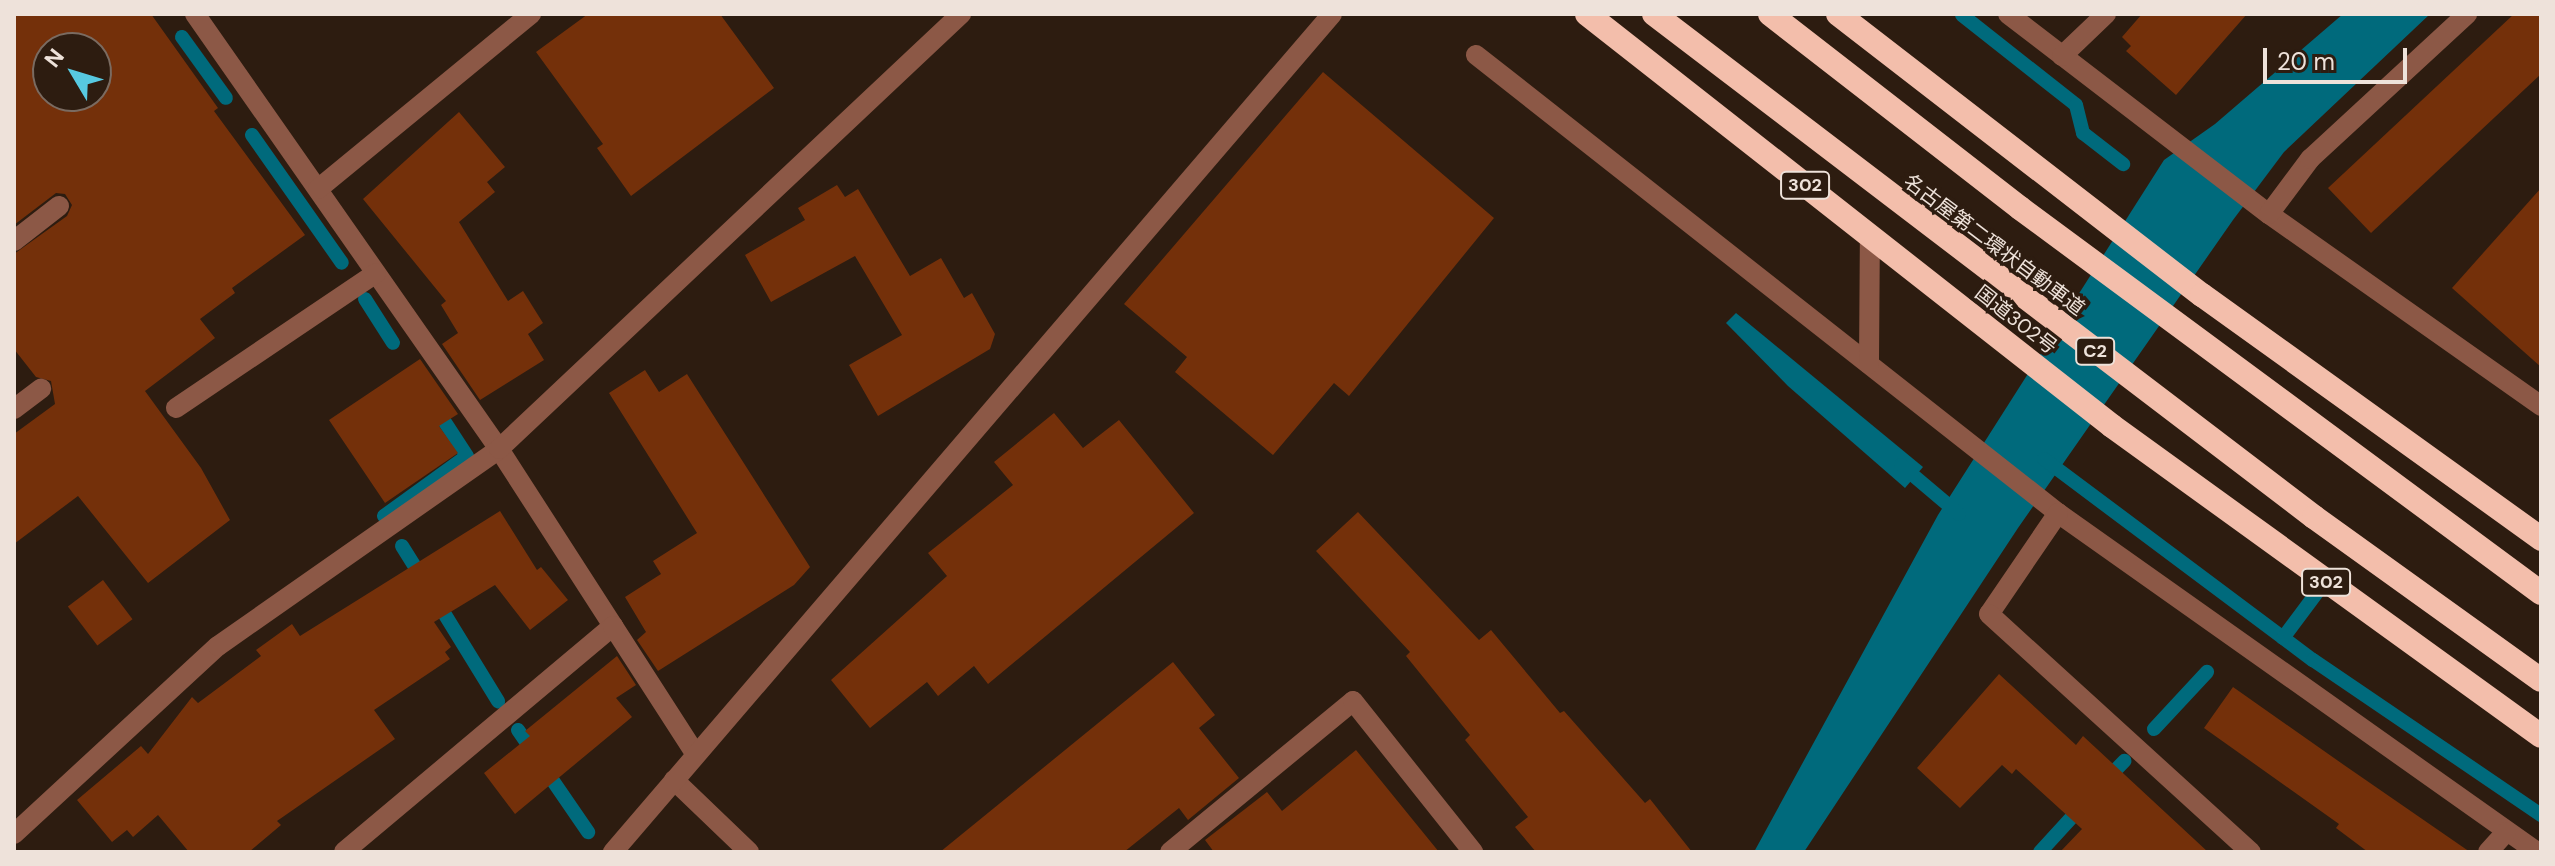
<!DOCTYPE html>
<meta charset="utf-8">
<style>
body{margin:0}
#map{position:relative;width:2555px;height:866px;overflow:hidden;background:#2d1c10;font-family:"DM Sans","Noto Sans JP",sans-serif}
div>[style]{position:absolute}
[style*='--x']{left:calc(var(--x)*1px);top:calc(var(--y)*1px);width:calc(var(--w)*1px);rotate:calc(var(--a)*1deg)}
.water>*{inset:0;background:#006a7c}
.stream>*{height:14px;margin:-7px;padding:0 7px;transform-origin:7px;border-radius:7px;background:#006a7c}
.building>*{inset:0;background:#74300a;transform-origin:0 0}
.minor>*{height:20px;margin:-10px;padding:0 10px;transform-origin:10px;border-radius:10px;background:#8c5846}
.highway>*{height:24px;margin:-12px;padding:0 12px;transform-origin:12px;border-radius:12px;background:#f3beab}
span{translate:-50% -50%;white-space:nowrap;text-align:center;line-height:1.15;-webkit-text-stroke:7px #2d1c10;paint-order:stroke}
.shield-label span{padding:2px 6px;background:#2d1c10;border:2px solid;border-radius:6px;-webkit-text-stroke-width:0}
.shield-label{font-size:18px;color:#eee2da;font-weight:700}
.street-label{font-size:20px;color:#eee2da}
.frame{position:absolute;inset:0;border:16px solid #eee2da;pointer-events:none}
.north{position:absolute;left:32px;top:32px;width:80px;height:80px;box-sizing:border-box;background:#2d1c10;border:2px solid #7a6b61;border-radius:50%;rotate:308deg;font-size:22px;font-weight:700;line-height:32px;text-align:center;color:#eee2da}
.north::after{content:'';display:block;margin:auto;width:28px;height:36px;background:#57c9e1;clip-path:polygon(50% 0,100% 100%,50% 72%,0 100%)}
.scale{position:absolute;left:2263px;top:48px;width:144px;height:36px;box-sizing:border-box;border:4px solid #eee2da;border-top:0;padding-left:10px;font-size:24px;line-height:28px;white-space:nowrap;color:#eee2da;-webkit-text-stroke:6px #2d1c10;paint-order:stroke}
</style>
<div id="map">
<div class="water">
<i style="clip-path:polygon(2343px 14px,2430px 14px,2284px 152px,2233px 220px,2018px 528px,1804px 852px,1754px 852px,1938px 515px,2164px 160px,2215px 124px)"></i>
<i style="clip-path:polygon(1736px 313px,1923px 467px,1905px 488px,1788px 386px,1726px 323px)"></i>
</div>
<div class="stream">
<i style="--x:1962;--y:15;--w:145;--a:38.3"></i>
<i style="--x:2076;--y:105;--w:29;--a:76"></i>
<i style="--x:2083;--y:133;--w:51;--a:37.8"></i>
<i style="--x:182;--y:37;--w:75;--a:54.2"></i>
<i style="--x:252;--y:135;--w:156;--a:54.9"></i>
<i style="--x:365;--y:299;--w:52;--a:57.5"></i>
<i style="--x:2044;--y:459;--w:336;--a:36.8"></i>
<i style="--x:2313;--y:660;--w:276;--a:34.2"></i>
<i style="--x:1901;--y:465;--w:76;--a:40.2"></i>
<i style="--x:384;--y:516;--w:102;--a:-35.9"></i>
<i style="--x:467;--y:456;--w:59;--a:-123.1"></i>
<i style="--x:402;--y:546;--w:39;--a:58"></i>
<i style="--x:436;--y:600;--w:119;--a:58.5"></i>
<i style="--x:2283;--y:638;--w:59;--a:-53.3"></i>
<i style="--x:2154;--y:729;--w:78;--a:-47.1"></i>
<i style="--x:518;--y:730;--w:124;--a:55.5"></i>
<i style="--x:2105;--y:781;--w:28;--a:-46"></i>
<i style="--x:2040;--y:852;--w:64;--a:-47.5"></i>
</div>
<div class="building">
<i style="clip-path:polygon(evenodd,14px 14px,151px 14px,218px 108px,214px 111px,305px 235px,232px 288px,235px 293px,200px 319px,215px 338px,145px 391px,201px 468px,230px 520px,148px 583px,78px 496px,14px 544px,14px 434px,55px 404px,51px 381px,36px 377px,14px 349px,14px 254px,67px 216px,72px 205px,65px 194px,56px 193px,14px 225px,14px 14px,48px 48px,96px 48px,96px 96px,48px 96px,48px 48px)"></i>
<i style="clip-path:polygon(588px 14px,720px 14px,774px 88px,631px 196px,597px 148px,603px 144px,536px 52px)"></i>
<i style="clip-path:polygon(2142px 14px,2247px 14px,2176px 95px,2126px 51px,2131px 46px,2122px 37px)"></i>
<i style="clip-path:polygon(2514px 14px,2541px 14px,2541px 74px,2371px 233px,2328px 188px)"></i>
<i style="clip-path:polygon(1323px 72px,1494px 218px,1349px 396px,1334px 383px,1273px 455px,1175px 372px,1187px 357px,1124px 304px)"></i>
<i style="clip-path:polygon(459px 112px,505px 167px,487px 182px,495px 192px,459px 222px,508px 301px,523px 291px,543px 323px,528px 334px,544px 360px,480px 400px,442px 344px,458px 333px,441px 305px,446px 301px,363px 199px)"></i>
<i style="clip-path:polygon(837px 185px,845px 197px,858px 189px,910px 276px,941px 258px,964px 298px,972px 293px,995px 334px,990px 349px,878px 416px,849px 365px,902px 335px,855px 256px,771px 302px,745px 255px,805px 220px,798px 208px)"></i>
<i style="clip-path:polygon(2541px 188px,2541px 367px,2452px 288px)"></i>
<i style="clip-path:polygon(420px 359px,458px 414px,439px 426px,458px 453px,385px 503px,329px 420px)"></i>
<i style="clip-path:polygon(645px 370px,659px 392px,687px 374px,810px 567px,794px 585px,658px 671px,637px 640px,646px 632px,625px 597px,661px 574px,653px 561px,697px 533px,609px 393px)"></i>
<i style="clip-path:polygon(1054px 413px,1083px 448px,1119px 420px,1194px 513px,988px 684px,974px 666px,938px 696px,927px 682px,870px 728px,831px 680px,947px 576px,928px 553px,1013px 485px,994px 462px)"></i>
<i style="clip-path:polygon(500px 511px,537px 570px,541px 567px,568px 600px,530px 630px,495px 585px,434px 622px,451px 647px,445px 652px,450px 659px,374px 710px,395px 739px,277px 821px,281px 825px,249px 852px,189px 852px,158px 815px,133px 837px,127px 830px,112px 842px,77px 800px,141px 746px,148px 754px,192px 697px,198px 703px,261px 656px,256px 650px,292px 624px,300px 636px)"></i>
<i style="clip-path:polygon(1358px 512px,1479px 640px,1491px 630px,1560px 713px,1564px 711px,1645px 803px,1650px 799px,1692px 852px,1536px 852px,1515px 827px,1528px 817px,1465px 740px,1470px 735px,1406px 656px,1410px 652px,1316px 551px)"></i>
<i style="left:103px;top:580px;width:49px;height:44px;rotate:53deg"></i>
<i style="clip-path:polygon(617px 656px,636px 685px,616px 698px,632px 717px,515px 814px,484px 773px,530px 736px,525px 731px)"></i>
<i style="clip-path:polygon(1173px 662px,1215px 715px,1199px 728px,1239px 778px,1188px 820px,1179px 808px,1124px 852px,940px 852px)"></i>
<i style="clip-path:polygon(1999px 674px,2076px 745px,2083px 736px,2208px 852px,2060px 852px,2082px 829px,2016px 769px,2012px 774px,2002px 765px,1960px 808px,1917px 768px)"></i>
<i style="clip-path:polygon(2233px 687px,2344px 765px,2470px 852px,2368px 852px,2336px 828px,2339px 824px,2204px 728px)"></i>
<i style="clip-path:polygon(1356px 750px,1439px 852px,1214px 852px,1205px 840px,1267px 792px,1282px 811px)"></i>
</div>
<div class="minor">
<i style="--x:195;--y:14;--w:531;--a:55.05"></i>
<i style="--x:499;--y:449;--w:211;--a:57.2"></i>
<i style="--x:613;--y:626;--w:351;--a:140"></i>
<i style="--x:2008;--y:14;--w:329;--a:37.5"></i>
<i style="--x:2269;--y:214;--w:333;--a:35.2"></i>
<i style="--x:1476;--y:55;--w:741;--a:38.2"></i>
<i style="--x:2058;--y:513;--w:587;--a:35.29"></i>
<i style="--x:2062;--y:56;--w:61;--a:-43.7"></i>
<i style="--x:318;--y:189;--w:276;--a:-39.4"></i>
<i style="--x:2269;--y:214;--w:69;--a:-53.3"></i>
<i style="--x:2310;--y:159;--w:214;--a:-42.7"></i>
<i style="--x:14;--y:241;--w:57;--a:-37.9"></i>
<i style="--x:1869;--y:364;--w:128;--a:-89.6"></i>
<i style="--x:176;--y:408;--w:241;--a:-34"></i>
<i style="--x:14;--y:409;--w:34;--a:-37"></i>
<i style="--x:2058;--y:513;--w:122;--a:124.3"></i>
<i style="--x:1989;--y:614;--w:354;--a:42.3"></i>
<i style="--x:613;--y:626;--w:153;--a:57.2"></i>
<i style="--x:674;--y:780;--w:104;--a:43.8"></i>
<i style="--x:14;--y:834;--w:277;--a:-42.7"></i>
<i style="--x:218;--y:646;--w:343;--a:-35"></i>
<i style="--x:499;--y:449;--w:635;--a:-43.28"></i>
<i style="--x:613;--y:852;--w:1104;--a:-49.37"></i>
<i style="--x:1170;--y:852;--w:237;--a:-39.5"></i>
<i style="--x:1353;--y:701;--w:193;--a:51.5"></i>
<i style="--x:2488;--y:852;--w:27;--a:-48"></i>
</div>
<div class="highway">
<i style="--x:1587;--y:14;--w:667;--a:38.12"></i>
<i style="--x:2112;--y:426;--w:529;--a:35.85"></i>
<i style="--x:1654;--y:14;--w:830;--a:37.31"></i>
<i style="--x:2314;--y:517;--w:279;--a:35.7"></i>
<i style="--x:1770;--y:14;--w:316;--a:37.8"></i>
<i style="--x:2020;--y:208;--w:648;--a:36.46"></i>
<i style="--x:1838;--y:14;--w:460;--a:37.7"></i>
<i style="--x:2202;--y:295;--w:418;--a:35.7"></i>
</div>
<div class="shield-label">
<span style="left:1805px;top:185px">302</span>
<span style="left:2095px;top:351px">C2</span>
<span style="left:2326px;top:582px">302</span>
</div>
<div class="street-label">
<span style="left:1994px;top:245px;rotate:37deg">名古屋第二環状自動車道</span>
<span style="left:2016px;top:320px;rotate:38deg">国道302号</span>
</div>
<div class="frame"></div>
<div class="north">N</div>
<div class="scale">20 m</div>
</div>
